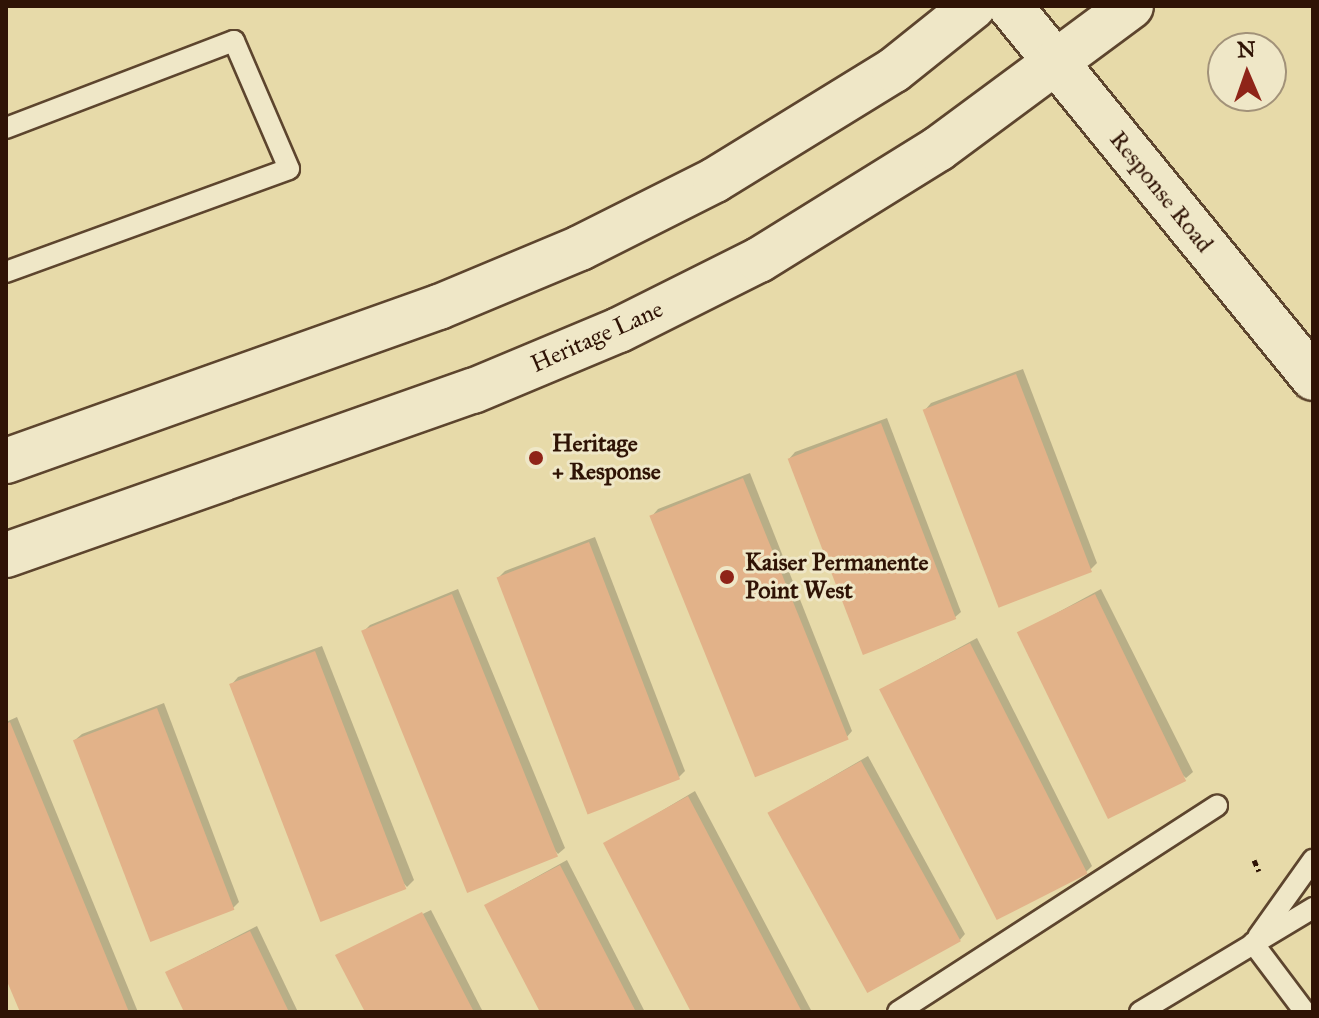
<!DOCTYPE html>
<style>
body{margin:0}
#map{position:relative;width:1319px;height:1018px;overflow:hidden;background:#e7daa9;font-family:"IM FELL Great Primer",serif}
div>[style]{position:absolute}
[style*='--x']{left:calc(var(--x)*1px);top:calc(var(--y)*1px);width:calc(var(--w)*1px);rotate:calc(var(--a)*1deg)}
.shadow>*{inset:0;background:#0003}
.building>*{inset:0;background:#e2b289;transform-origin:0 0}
.path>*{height:5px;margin-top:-2.5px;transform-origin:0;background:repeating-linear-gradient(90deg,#2f1305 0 6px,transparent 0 10px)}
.roads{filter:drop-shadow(2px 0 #5d452e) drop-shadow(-2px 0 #5d452e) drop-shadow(0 2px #5d452e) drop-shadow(0 -2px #5d452e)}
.service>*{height:20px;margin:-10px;padding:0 10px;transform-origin:10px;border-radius:10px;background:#efe7c7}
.tertiary>*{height:44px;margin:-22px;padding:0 22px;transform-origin:22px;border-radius:22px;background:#efe7c7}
.secondary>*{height:44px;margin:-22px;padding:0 22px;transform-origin:22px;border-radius:22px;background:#efe7c7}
.dots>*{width:22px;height:22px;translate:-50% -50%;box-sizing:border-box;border:4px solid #efe7c7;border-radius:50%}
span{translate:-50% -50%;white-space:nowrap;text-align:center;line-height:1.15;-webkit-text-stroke:6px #efe7c7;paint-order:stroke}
.street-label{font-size:24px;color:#2f1305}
.poi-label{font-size:24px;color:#2f1305;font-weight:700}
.left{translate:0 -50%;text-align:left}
.frame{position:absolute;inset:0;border:8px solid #2f1305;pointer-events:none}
.north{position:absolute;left:1207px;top:32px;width:80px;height:80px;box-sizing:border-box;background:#efe7c7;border:2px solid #a29279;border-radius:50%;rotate:358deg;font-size:22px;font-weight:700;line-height:32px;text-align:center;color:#2f1305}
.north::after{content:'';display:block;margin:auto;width:28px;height:36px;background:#8f2418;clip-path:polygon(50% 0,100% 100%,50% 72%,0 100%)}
</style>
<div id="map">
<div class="shadow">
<i style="clip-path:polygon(1023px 369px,1097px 563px,1090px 570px,925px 410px,931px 403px)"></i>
<i style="clip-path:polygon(887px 418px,961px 612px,954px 618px,789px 459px,795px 452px)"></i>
<i style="clip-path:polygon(750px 473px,852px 731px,846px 738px,652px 516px,658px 509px)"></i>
<i style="clip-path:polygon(595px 537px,685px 771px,678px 778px,498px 578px,505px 571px)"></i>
<i style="clip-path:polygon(458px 589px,565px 848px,558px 854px,364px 631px,370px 625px)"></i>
<i style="clip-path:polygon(1101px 589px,1193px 772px,1186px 778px,1020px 633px)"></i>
<i style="clip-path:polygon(977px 638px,1092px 866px,1086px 872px,881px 690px)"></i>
<i style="clip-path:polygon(322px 646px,414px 880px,407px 887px,232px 684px,238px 677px)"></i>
<i style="clip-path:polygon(164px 703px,239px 902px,232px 909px,75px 740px,82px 734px)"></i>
<i style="clip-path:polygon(17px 717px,138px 1012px,22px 1012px,6px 973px,6px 722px)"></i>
<i style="clip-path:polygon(868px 756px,965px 934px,959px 941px,770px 813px)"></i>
<i style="clip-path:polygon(695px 791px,812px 1012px,693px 1012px,606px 844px)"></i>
<i style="clip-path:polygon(567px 860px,645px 1012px,542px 1012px,486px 905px)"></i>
<i style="clip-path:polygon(431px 910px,483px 1012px,367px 1012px,337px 955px)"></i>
<i style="clip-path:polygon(257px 926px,298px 1012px,186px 1012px,167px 972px)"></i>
</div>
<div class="building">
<i style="left:1016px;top:374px;width:212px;height:100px;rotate:69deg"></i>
<i style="left:881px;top:423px;width:210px;height:100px;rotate:69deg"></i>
<i style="left:743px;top:478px;width:282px;height:101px;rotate:68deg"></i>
<i style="left:589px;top:542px;width:254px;height:99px;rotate:69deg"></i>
<i style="left:452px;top:594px;width:283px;height:98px;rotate:68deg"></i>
<i style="left:1095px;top:594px;width:208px;height:87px;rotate:64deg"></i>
<i style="left:970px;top:643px;width:259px;height:102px;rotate:63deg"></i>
<i style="left:315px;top:651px;width:255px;height:92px;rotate:69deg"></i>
<i style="left:157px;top:708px;width:216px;height:90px;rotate:69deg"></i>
<i style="clip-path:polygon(10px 722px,129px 1012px,20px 1012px,6px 979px,6px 724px)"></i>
<i style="left:861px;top:761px;width:206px;height:107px;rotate:61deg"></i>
<i style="clip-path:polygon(688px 796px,802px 1012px,691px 1012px,603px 843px)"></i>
<i style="clip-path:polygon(560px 865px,636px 1012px,540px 1012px,484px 905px)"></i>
<i style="clip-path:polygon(422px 912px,474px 1012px,365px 1012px,335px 955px)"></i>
<i style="clip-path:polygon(250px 931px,289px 1012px,184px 1012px,165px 972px)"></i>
</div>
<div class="path">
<i style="--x:1254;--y:860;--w:12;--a:66"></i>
</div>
<div class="roads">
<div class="service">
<i style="--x:6;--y:128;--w:244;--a:-20.9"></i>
<i style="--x:234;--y:41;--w:139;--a:66.7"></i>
<i style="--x:289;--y:169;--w:301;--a:160"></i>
<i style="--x:1258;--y:937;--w:95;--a:-54.5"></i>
<i style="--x:1253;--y:943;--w:86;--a:53"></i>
<i style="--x:898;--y:1012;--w:380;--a:-32.9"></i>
<i style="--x:1140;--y:1012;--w:202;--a:-31"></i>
</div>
<div class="tertiary">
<i style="--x:1010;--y:6;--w:480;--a:50.8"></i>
</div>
<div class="secondary">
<i style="--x:6;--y:461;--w:460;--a:-19.6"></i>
<i style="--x:439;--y:307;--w:153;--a:-22.7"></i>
<i style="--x:580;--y:248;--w:151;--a:-26.7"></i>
<i style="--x:715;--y:180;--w:210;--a:-31.6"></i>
<i style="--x:894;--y:70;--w:102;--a:-38.7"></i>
<i style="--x:6;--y:555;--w:495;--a:-19.4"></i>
<i style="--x:473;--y:391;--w:158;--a:-22.7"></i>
<i style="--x:619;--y:330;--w:157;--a:-26.6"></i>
<i style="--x:759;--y:260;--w:211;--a:-31.8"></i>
<i style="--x:938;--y:149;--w:240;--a:-36.5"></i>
</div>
</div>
<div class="dots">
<i style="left:536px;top:458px;background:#8f2418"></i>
<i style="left:727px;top:577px;background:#8f2418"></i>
</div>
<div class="street-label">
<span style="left:1161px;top:192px;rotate:51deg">Response Road</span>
<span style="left:597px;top:337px;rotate:-24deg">Heritage Lane</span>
</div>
<div class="poi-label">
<span class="left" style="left:552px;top:458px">Heritage<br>+ Response</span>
<span class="left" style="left:745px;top:577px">Kaiser Permanente<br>Point West</span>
</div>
<div class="frame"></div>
<div class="north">N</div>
</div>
